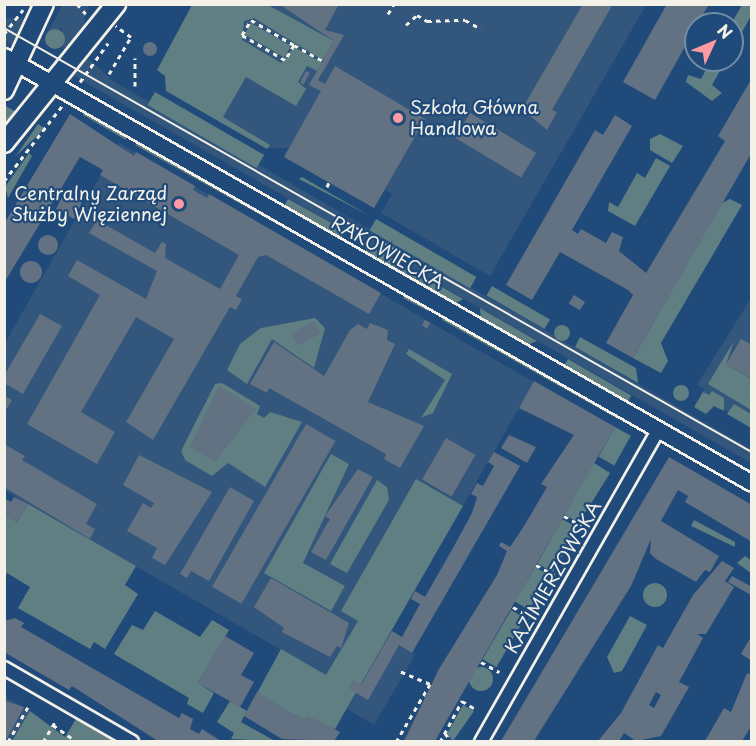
<!DOCTYPE html>
<meta charset="utf-8">
<style>
body{margin:0}
#map{position:relative;width:756px;height:746px;overflow:hidden;background:#1f4a7a;font-family:"Playpen Sans",sans-serif}
div>[style]{position:absolute}
[style*='--x']{left:calc(var(--x)*1px);top:calc(var(--y)*1px);width:calc(var(--w)*1px);rotate:calc(var(--a)*1deg)}
.built>*{inset:0;background:#33567c}
.green>*{inset:0;background:#5f7f83;transform-origin:0 0}
.round{border-radius:50%}
.building>*{inset:0;background:#637282;transform-origin:0 0}
.path>*{height:3px;margin-top:-1.5px;transform-origin:0;background:repeating-linear-gradient(90deg,#f4f1e8 0 4.5px,transparent 0 9px)}
.roads{filter:drop-shadow(2px 0 #f4f1e8) drop-shadow(-2px 0 #f4f1e8) drop-shadow(0 2px #f4f1e8) drop-shadow(0 -2px #f4f1e8)}
.minor>*{height:12px;margin:-6px;padding:0 6px;transform-origin:6px;border-radius:6px;background:#1f4a7a}
.tertiary>*{height:15px;margin:-7.5px;padding:0 7.5px;transform-origin:7.5px;border-radius:7.5px;background:#1f4a7a}
.secondary>*{height:18px;margin:-9px;padding:0 9px;transform-origin:9px;border-radius:9px;background:#1f4a7a}
.tram>*{height:1.5px;margin:-0.75px;padding:0 0.75px;transform-origin:0.75px;border-radius:0.75px;background:#f4f1e8}
.dots>*{width:16px;height:16px;translate:-50% -50%;box-sizing:border-box;border:3px solid #1f4a7a;border-radius:50%}
span{translate:-50% -50%;white-space:nowrap;text-align:center;line-height:1.15;-webkit-text-stroke:4.5px #1f4a7a;paint-order:stroke}
.poi-label{font-size:18px;color:#f4f1e8}
.left{translate:0 -50%;text-align:left}
.right{translate:-100% -50%;text-align:right}
.street-label{font-size:18px;color:#f4f1e8}
.frame{position:absolute;inset:0;border:6px solid #f4f1e8;pointer-events:none}
.north{position:absolute;left:684px;top:12px;width:60px;height:60px;box-sizing:border-box;background:#1f4a7a;border:2px solid #748da6;border-radius:50%;rotate:46deg;font-size:16px;font-weight:700;line-height:24px;text-align:center;color:#f4f1e8}
.north::after{content:'';display:block;margin:auto;width:21px;height:27px;background:#ff9aa2;clip-path:polygon(50% 0,100% 100%,50% 72%,0 100%)}
</style>
<div id="map">
<div class="built">
<i style="clip-path:polygon(63px 5px,88px 5px,81px 38px,62px 49px,62px 28px,47px 33px)"></i>
<i style="clip-path:polygon(219px 5px,646px 5px,490px 276px,381px 213px,392px 194px,385px 190px,374px 208px,284px 157px,288px 148px,267px 148px,169px 91px)"></i>
<i style="clip-path:polygon(4px 18px,28px 19px,16px 47px,5px 41px)"></i>
<i style="clip-path:polygon(86px 56px,113px 81px,751px 449px,751px 463px,74px 76px)"></i>
<i style="clip-path:polygon(119px 143px,534px 382px,387px 638px,415px 655px,374px 725px,347px 709px,356px 693px,5px 491px,5px 343px)"></i>
<i style="clip-path:polygon(751px 298px,751px 425px,700px 396px,704px 389px,697px 385px)"></i>
<i style="clip-path:polygon(4px 696px,30px 711px,12px 741px,5px 741px)"></i>
</div>
<div class="green">
<i style="clip-path:polygon(192px 5px,268px 5px,334px 41px,323px 60px,254px 18px,244px 21px,242px 40px,281px 63px,294px 47px,322px 63px,317px 71px,307px 66px,298px 82px,306px 89px,296px 106px,246px 77px,223px 117px,270px 145px,267px 149px,166px 91px,165px 76px,157px 70px)"></i>
<i style="clip-path:polygon(742px 5px,751px 5px,751px 16px,732px 50px,731px 24px)"></i>
<i style="left:251px;top:23px;width:46px;height:13px;rotate:30deg"></i>
<i class="round" style="left:45px;top:29px;width:20px;height:20px"></i>
<i style="clip-path:polygon(711px 60px,726px 60px,712px 85px,722px 93px,712px 101px,686px 82px,688px 75px,701px 79px)"></i>
<i style="left:155px;top:92px;width:126px;height:15px;rotate:30deg"></i>
<i style="clip-path:polygon(4px 105px,18px 113px,5px 133px)"></i>
<i style="clip-path:polygon(84px 109px,126px 133px,126px 140px,83px 115px)"></i>
<i style="clip-path:polygon(38px 124px,44px 128px,40px 133px,15px 157px)"></i>
<i style="clip-path:polygon(660px 134px,683px 146px,672px 163px,650px 150px,650px 139px)"></i>
<i style="clip-path:polygon(141px 142px,396px 288px,397px 291px,135px 145px)"></i>
<i style="clip-path:polygon(29px 153px,32px 156px,8px 198px,5px 187px)"></i>
<i style="clip-path:polygon(656px 158px,670px 166px,635px 226px,608px 211px,609px 202px,618px 207px,637px 173px,645px 178px)"></i>
<i style="clip-path:polygon(302px 177px,370px 216px,299px 179px)"></i>
<i style="left:288px;top:199px;width:66px;height:8px;rotate:29deg"></i>
<i style="clip-path:polygon(730px 199px,742px 205px,661px 343px,668px 361px,661px 373px,633px 358px,722px 203px)"></i>
<i style="left:376px;top:219px;width:116px;height:13px;rotate:30deg"></i>
<i style="clip-path:polygon(364px 242px,367px 244px,463px 299px,455px 304px,367px 254px)"></i>
<i style="left:492px;top:286px;width:67px;height:11px;rotate:30deg"></i>
<i style="clip-path:polygon(408px 294px,430px 307px,428px 311px,403px 298px)"></i>
<i style="clip-path:polygon(480px 308px,483px 310px,537px 341px,527px 345px,481px 319px)"></i>
<i style="clip-path:polygon(443px 314px,613px 412px,618px 419px,442px 320px)"></i>
<i style="clip-path:polygon(315px 318px,325px 328px,314px 368px,272px 339px,247px 384px,227px 370px,240px 344px,261px 328px)"></i>
<i class="round" style="left:554px;top:325px;width:16px;height:16px"></i>
<i style="clip-path:polygon(580px 337px,636px 368px,638px 383px,575px 347px)"></i>
<i style="clip-path:polygon(734px 341px,726px 364px,751px 379px,751px 410px,708px 384px)"></i>
<i style="clip-path:polygon(409px 349px,452px 374px,433px 413px,421px 418px,445px 380px,406px 354px)"></i>
<i style="left:568px;top:359px;width:73px;height:10px;rotate:30deg"></i>
<i style="clip-path:polygon(222px 383px,260px 406px,257px 414px,264px 418px,270px 412px,302px 422px,265px 487px,228px 463px,212px 476px,185px 460px,181px 451px,215px 384px)"></i>
<i class="round" style="left:673px;top:385px;width:16px;height:16px"></i>
<i style="clip-path:polygon(712px 391px,724px 398px,724px 411px,714px 406px,706px 414px,694px 407px,703px 392px,709px 395px)"></i>
<i style="clip-path:polygon(734px 404px,751px 414px,751px 428px,727px 414px)"></i>
<i style="left:615px;top:427px;width:18px;height:34px;rotate:29deg"></i>
<i style="clip-path:polygon(331px 454px,349px 464px,303px 563px,345px 586px,331px 611px,264px 573px)"></i>
<i style="left:594px;top:463px;width:19px;height:59px;rotate:32deg"></i>
<i style="clip-path:polygon(416px 479px,463px 506px,335px 729px,307px 717px,305px 721px,257px 693px,281px 649px,326px 675px,358px 621px,341px 611px)"></i>
<i style="clip-path:polygon(377px 480px,387px 487px,389px 500px,347px 573px,330px 564px)"></i>
<i style="clip-path:polygon(28px 504px,136px 566px,125px 585px,138px 594px,105px 649px,94px 642px,90px 649px,18px 608px,30px 587px,7px 573px,5px 578px,5px 515px,17px 522px)"></i>
<i style="left:562px;top:519px;width:18px;height:51px;rotate:29deg"></i>
<i style="clip-path:polygon(694px 520px,735px 542px,735px 547px,691px 526px)"></i>
<i style="clip-path:polygon(745px 556px,751px 560px,751px 573px,737px 563px)"></i>
<i style="left:535px;top:567px;width:17px;height:40px;rotate:31deg"></i>
<i class="round" style="left:643px;top:583px;width:24px;height:24px"></i>
<i style="left:511px;top:610px;width:16px;height:57px;rotate:30deg"></i>
<i style="clip-path:polygon(155px 611px,200px 637px,212px 620px,229px 630px,198px 683px,214px 693px,203px 713px,187px 704px,189px 698px,114px 654px,132px 625px,143px 630px)"></i>
<i style="clip-path:polygon(630px 616px,647px 625px,622px 671px,614px 673px,607px 657px)"></i>
<i class="round" style="left:469px;top:667px;width:24px;height:24px"></i>
<i style="clip-path:polygon(230px 701px,247px 711px,241px 722px,275px 741px,231px 739px,234px 733px,217px 722px)"></i>
<i style="clip-path:polygon(463px 705px,474px 711px,453px 741px,447px 734px)"></i>
<i style="clip-path:polygon(30px 711px,65px 737px,76px 719px,114px 741px,12px 741px)"></i>
</div>
<div class="building">
<i style="clip-path:polygon(279px 4px,339px 4px,325px 30px,344px 35px,318px 80px,325px 84px,335px 66px,425px 119px,374px 208px,284px 157px,321px 91px,309px 85px,334px 41px)"></i>
<i style="clip-path:polygon(583px 4px,613px 4px,552px 110px,557px 112px,547px 130px,522px 109px)"></i>
<i style="clip-path:polygon(667px 4px,709px 4px,655px 100px,623px 82px)"></i>
<i class="round" style="left:143px;top:42px;width:14px;height:14px"></i>
<i style="left:306px;top:71px;width:4px;height:13px;rotate:27deg"></i>
<i style="clip-path:polygon(752px 78px,752px 152px,633px 358px,606px 343px,633px 295px,628px 290px,560px 252px,532px 300px,506px 285px,595px 130px,603px 135px,615px 115px,632px 126px,572px 230px,578px 234px,581px 229px,606px 243px,612px 232px,623px 237px,619px 251px,646px 273px,725px 141px,718px 136px)"></i>
<i style="left:470px;top:113px;width:77px;height:29px;rotate:31deg"></i>
<i style="clip-path:polygon(70px 114px,134px 156px,136px 152px,195px 186px,193px 190px,207px 198px,209px 194px,381px 293px,369px 314px,266px 255px,258px 257px,236px 296px,242px 299px,236px 310px,230px 307px,153px 440px,126px 422px,174px 339px,136px 317px,81px 412px,115px 432px,97px 464px,27px 424px,100px 295px,68px 276px,77px 260px,146px 299px,157px 271px,89px 233px,97px 220px,155px 253px,162px 242px,166px 244px,165px 258px,220px 289px,239px 255px,100px 175px,103px 170px,80px 157px,4px 283px,4px 224px)"></i>
<i style="clip-path:polygon(73px 194px,83px 200px,74px 219px,56px 209px,62px 197px,69px 200px)"></i>
<i class="round" style="left:38px;top:235px;width:20px;height:20px"></i>
<i class="round" style="left:20px;top:261px;width:22px;height:22px"></i>
<i style="left:574px;top:295px;width:13px;height:10px;rotate:32deg"></i>
<i style="clip-path:polygon(40px 314px,62px 326px,23px 394px,4px 383px,4px 376px)"></i>
<i style="clip-path:polygon(425px 320px,430px 323px,427px 329px,422px 325px)"></i>
<i style="left:314px;top:321px;width:14px;height:26px;rotate:60deg"></i>
<i style="clip-path:polygon(370px 323px,388px 330px,387px 340px,395px 344px,368px 402px,424px 426px,400px 468px,384px 459px,386px 454px,269px 388px,267px 393px,250px 384px,274px 342px,324px 376px,350px 330px,358px 324px,367px 329px)"></i>
<i style="clip-path:polygon(741px 339px,752px 345px,752px 379px,726px 364px)"></i>
<i style="clip-path:polygon(534px 381px,615px 427px,435px 741px,404px 741px,439px 669px,497px 575px,507px 551px,499px 546px,501px 542px,510px 547px,524px 526px,547px 487px,541px 484px,574px 435px,519px 408px)"></i>
<i style="clip-path:polygon(219px 386px,256px 409px,215px 462px,190px 447px)"></i>
<i style="clip-path:polygon(4px 396px,12px 400px,4px 413px)"></i>
<i style="left:306px;top:424px;width:34px;height:188px;rotate:30deg"></i>
<i style="clip-path:polygon(509px 435px,536px 447px,527px 463px,501px 448px)"></i>
<i style="left:446px;top:438px;width:34px;height:48px;rotate:30deg"></i>
<i style="clip-path:polygon(4px 444px,25px 456px,22px 460px,97px 504px,86px 524px,95px 529px,90px 539px,4px 487px)"></i>
<i style="clip-path:polygon(494px 452px,520px 466px,412px 653px,399px 645px,368px 700px,348px 688px,353px 680px,361px 685px,392px 631px,402px 637px,420px 604px,411px 599px,415px 591px,425px 597px,453px 548px,472px 513px,477px 497px,471px 494px,477px 483px,483px 486px,494px 466px,488px 462px)"></i>
<i style="clip-path:polygon(139px 455px,212px 492px,165px 565px,152px 558px,157px 548px,127px 531px,143px 503px,151px 508px,154px 503px,123px 485px)"></i>
<i style="clip-path:polygon(669px 457px,752px 505px,752px 542px,685px 502px,688px 496px,678px 490px,661px 521px,719px 556px,710px 572px,705px 570px,696px 582px,656px 559px,650px 553px,651px 539px,631px 586px,534px 741px,501px 741px)"></i>
<i style="clip-path:polygon(358px 469px,373px 477px,326px 560px,311px 552px,330px 519px,325px 516px)"></i>
<i style="clip-path:polygon(230px 487px,254px 501px,209px 581px,191px 571px,187px 578px,180px 574px)"></i>
<i style="clip-path:polygon(14px 497px,28px 504px,17px 522px,4px 515px,4px 498px,11px 502px)"></i>
<i style="clip-path:polygon(evenodd,722px 561px,734px 568px,725px 581px,734px 587px,706px 634px,697px 634px,703px 638px,679px 682px,689px 687px,661px 736px,636px 741px,624px 733px,619px 741px,598px 741px,621px 713px,658px 645px,663px 648px,693px 595px,722px 561px,656px 692px,661px 695px,654px 708px,649px 705px,656px 692px)"></i>
<i style="clip-path:polygon(732px 576px,752px 587px,751px 595px,728px 582px)"></i>
<i style="clip-path:polygon(271px 578px,349px 623px,341px 648px,337px 646px,330px 657px,282px 632px,284px 628px,254px 607px)"></i>
<i style="clip-path:polygon(15px 618px,24px 623px,21px 627px,179px 718px,182px 713px,193px 719px,190px 729px,199px 734px,202px 729px,221px 741px,158px 741px,72px 686px,69px 690px,4px 652px,4px 621px)"></i>
<i style="clip-path:polygon(752px 635px,752px 661px,741px 654px)"></i>
<i style="clip-path:polygon(225px 636px,254px 653px,241px 675px,254px 682px,240px 707px,198px 683px)"></i>
<i style="clip-path:polygon(747px 673px,752px 675px,752px 725px,742px 741px,705px 741px,724px 708px,731px 712px)"></i>
<i style="clip-path:polygon(257px 692px,305px 721px,307px 716px,320px 721px,340px 732px,334px 741px,282px 739px,244px 716px)"></i>
<i style="clip-path:polygon(5px 701px,24px 707px,5px 742px)"></i>
</div>
<div class="path">
<i style="--x:77;--y:4;--w:13;--a:48"></i>
<i style="--x:167;--y:5;--w:1;--a:-90"></i>
<i style="--x:388;--y:14;--w:12;--a:-59"></i>
<i style="--x:406;--y:25;--w:15;--a:-42"></i>
<i style="--x:417;--y:15;--w:12;--a:31"></i>
<i style="--x:427;--y:21;--w:38;--a:-2"></i>
<i style="--x:465;--y:20;--w:18;--a:29"></i>
<i style="--x:4;--y:34;--w:31;--a:-52"></i>
<i style="--x:294;--y:45;--w:17;--a:121"></i>
<i style="--x:285;--y:60;--w:50;--a:-149.8"></i>
<i style="--x:242;--y:35;--w:17;--a:-59"></i>
<i style="--x:251;--y:20;--w:50;--a:30.2"></i>
<i style="--x:294;--y:45;--w:33;--a:29"></i>
<i style="--x:109;--y:74;--w:43;--a:-59.3"></i>
<i style="--x:131;--y:37;--w:19;--a:-144"></i>
<i style="--x:80;--y:82;--w:48;--a:-54.3"></i>
<i style="--x:135;--y:86;--w:28;--a:-90"></i>
<i style="--x:4;--y:181;--w:95;--a:-52.3"></i>
<i style="--x:327;--y:187;--w:5;--a:-68"></i>
<i style="--x:564;--y:516;--w:21;--a:29"></i>
<i style="--x:536;--y:565;--w:21;--a:29"></i>
<i style="--x:513;--y:607;--w:20;--a:30"></i>
<i style="--x:481;--y:662;--w:21;--a:29"></i>
<i style="--x:53;--y:725;--w:29;--a:35"></i>
<i style="--x:445;--y:733;--w:11;--a:56"></i>
<i style="--x:8;--y:742;--w:40;--a:-60.3"></i>
<i style="--x:43;--y:742;--w:23;--a:-59"></i>
<i style="--x:396;--y:742;--w:67;--a:-59.6"></i>
<i style="--x:430;--y:684;--w:34;--a:-157"></i>
<i style="--x:440;--y:742;--w:47;--a:-61.8"></i>
<i style="--x:462;--y:701;--w:17;--a:31"></i>
</div>
<div class="roads">
<div class="minor">
<i style="--x:4;--y:668;--w:148;--a:30"></i>
<i style="--x:481;--y:742;--w:359;--a:-60.4"></i>
</div>
<div class="tertiary">
<i style="--x:4;--y:56;--w:861;--a:29.72"></i>
</div>
<div class="secondary">
<i style="--x:4;--y:90;--w:95;--a:-65.1"></i>
<i style="--x:4;--y:143;--w:179;--a:-51.1"></i>
</div>
</div>
<div class="tram">
<i style="--x:4;--y:28;--w:860;--a:29.55"></i>
</div>
<div class="dots">
<i style="left:398px;top:118px;background:#ff9aa2"></i>
<i style="left:179px;top:204px;background:#ff9aa2"></i>
</div>
<div class="poi-label">
<span class="left" style="left:410px;top:118px">Szkoła Główna<br>Handlowa</span>
<span class="right" style="left:167px;top:204px">Centralny Zarząd<br>Służby Więziennej</span>
</div>
<div class="street-label">
<span style="left:388px;top:252px;rotate:30deg">RAKOWIECKA</span>
<span style="left:553px;top:577px;rotate:-60deg">KAZIMIERZOWSKA</span>
</div>
<div class="frame"></div>
<div class="north">N</div>
</div>
